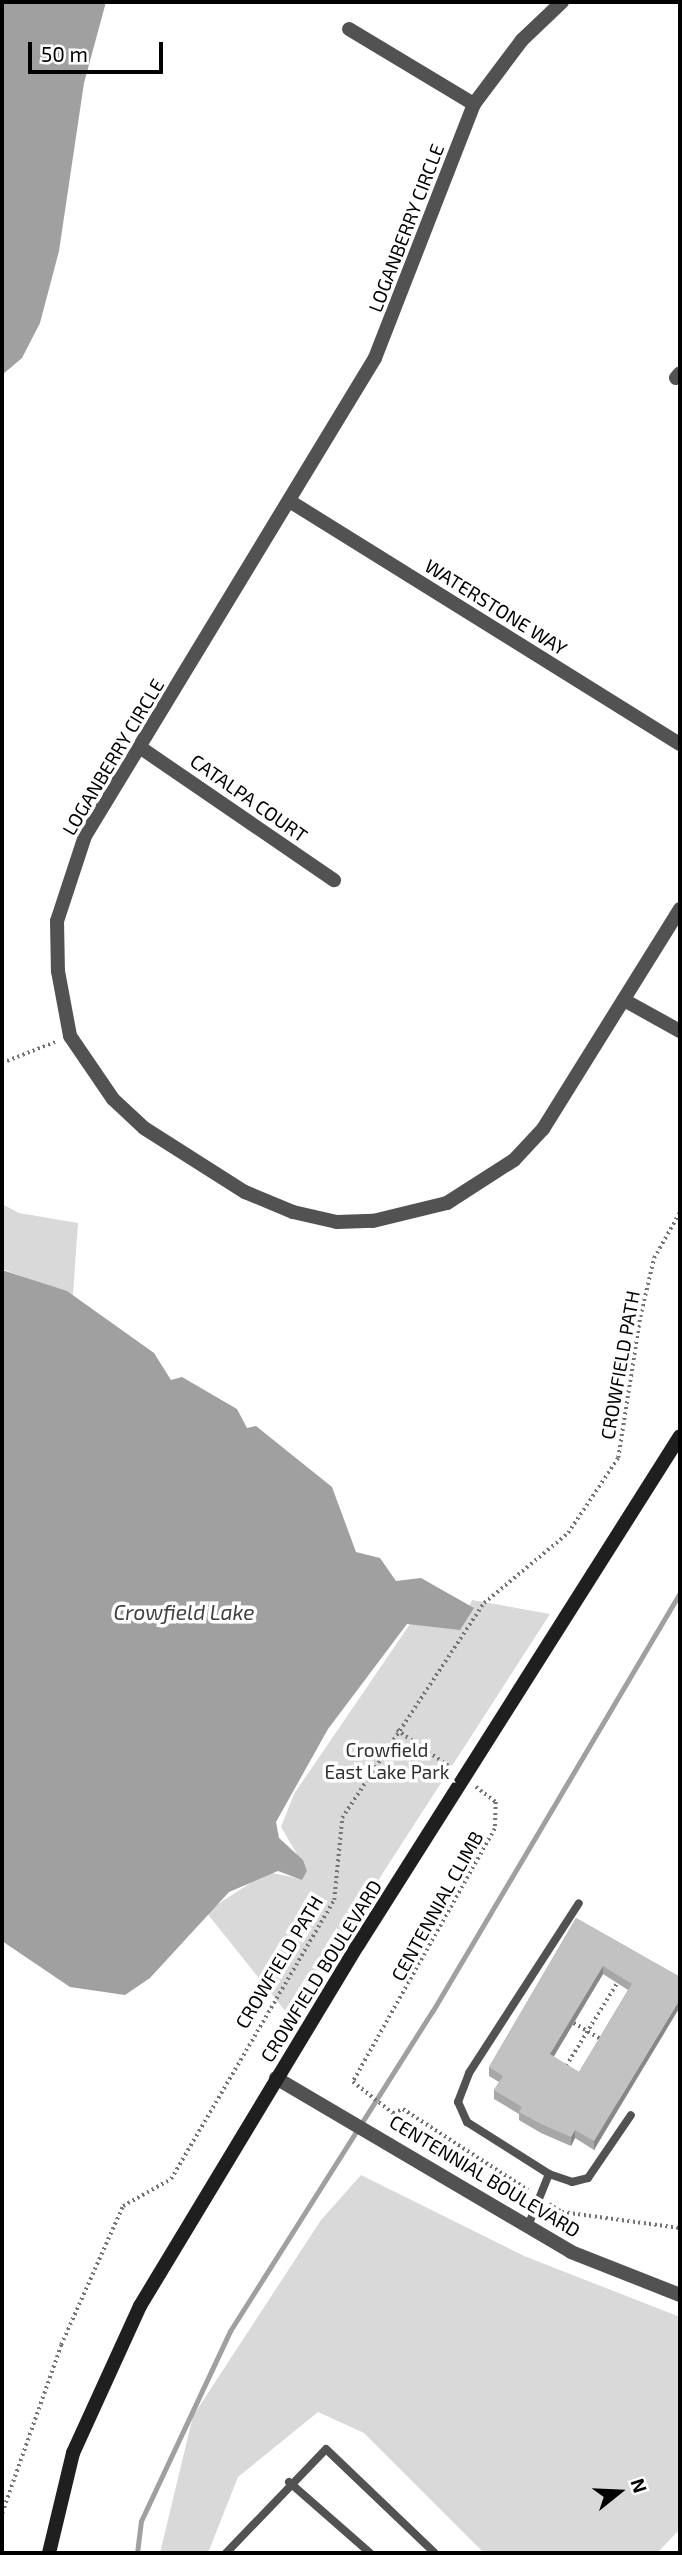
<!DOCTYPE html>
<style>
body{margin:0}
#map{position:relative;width:682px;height:2555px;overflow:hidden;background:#fff;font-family:"Exo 2",sans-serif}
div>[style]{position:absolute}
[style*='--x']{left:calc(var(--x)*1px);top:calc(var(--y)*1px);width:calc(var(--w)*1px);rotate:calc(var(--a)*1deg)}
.green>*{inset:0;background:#d9d9d9}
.water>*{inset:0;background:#a0a0a0}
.stream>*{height:5px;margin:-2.5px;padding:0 2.5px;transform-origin:2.5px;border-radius:2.5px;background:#a0a0a0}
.path>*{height:3.5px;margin-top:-1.75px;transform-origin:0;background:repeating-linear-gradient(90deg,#747474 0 2px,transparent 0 5.5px)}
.service>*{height:8px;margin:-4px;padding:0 4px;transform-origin:4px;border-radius:4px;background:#525252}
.minor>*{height:14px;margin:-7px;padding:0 7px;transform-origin:7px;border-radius:7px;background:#525252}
.secondary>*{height:14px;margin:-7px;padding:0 7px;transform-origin:7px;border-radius:7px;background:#1f1f1f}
.wall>*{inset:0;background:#a7a7a7}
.shaded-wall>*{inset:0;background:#888}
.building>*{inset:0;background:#c2c2c2}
span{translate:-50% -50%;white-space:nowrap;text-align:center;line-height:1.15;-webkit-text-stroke:7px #fff;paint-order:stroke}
.street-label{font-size:19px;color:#000}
.park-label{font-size:19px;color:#303030}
.water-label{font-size:21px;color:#414141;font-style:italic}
.frame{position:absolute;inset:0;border:4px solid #000;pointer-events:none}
.north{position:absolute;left:584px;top:2457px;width:70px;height:70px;-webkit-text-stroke:5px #fff;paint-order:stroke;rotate:72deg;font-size:19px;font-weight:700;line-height:28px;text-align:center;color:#000}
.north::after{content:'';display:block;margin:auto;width:24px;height:32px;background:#000;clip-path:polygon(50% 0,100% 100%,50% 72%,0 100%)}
.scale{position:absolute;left:28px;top:42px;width:135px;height:32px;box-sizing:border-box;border:4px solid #000;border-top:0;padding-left:9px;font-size:21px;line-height:24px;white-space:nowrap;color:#000;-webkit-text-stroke:5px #fff;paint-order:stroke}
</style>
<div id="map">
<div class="green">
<i style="clip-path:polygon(2px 1204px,19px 1213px,78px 1223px,73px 1295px,2px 1269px)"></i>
<i style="clip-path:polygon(472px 1600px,550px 1614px,290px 2017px,206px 1912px,267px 1872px,302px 1879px,307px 1871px,281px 1827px,294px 1794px,410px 1624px,429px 1620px,461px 1628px)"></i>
<i style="clip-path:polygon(361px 2175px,524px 2256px,680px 2317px,680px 2529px,657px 2553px,484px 2553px,364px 2433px,318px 2412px,238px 2477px,208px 2553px,160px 2553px,193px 2416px,321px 2220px)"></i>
</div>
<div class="water">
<i style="clip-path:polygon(2px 2px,106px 2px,84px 83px,59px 251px,40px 323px,22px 358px,2px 375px)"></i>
<i style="clip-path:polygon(2px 1270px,67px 1291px,154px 1353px,171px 1380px,182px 1377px,237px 1409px,247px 1428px,256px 1426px,332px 1487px,356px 1552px,380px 1558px,396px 1581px,421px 1578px,474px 1608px,460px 1630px,407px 1624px,328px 1729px,276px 1822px,279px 1838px,303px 1860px,307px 1871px,302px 1880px,278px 1871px,229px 1892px,150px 1978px,125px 1995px,70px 1987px,2px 1941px)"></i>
</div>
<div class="stream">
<i style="--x:137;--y:2553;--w:32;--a:-83"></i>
<i style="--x:141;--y:2521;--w:210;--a:-64.9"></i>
<i style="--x:230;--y:2331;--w:378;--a:-57.7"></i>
<i style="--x:432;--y:2012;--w:487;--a:-59.4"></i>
</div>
<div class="path">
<i style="--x:2;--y:1063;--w:57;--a:-21.6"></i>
<i style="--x:397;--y:1730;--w:68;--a:34.9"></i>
<i style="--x:476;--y:1787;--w:25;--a:37"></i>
<i style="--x:496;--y:1802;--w:27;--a:92"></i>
<i style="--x:495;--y:1829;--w:290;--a:119.3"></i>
<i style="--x:353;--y:2082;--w:51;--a:37.8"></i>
<i style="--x:393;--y:2113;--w:11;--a:-22"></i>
<i style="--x:403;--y:2109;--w:149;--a:32.9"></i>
<i style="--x:574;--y:2023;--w:33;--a:31"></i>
<i style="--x:566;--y:2066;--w:97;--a:-58.4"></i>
<i style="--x:549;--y:2204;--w:15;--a:32"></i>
<i style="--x:562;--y:2212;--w:119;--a:7.7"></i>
<i style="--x:2;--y:2513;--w:178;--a:-70.6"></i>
<i style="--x:61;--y:2345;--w:152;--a:-66"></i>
<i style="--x:123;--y:2206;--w:55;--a:-29.4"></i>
<i style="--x:171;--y:2179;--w:323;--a:-59.7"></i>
<i style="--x:334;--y:1900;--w:82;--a:-84.4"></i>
<i style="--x:342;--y:1818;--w:258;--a:-56.6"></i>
<i style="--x:484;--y:1603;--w:109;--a:-39.8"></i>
<i style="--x:568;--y:1533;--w:90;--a:-56.3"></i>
<i style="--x:618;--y:1458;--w:143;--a:-81.1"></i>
<i style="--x:640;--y:1317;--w:61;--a:-76.7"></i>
<i style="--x:654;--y:1258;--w:53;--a:-60.5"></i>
</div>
<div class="service">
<i style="--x:549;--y:2174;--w:24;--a:19"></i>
<i style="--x:572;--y:2182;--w:16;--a:-14"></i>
<i style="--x:588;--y:2178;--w:76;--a:-55.7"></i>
<i style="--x:528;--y:2226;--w:56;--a:-68"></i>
<i style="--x:549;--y:2174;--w:97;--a:-147.6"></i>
<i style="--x:467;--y:2122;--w:22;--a:-114"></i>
<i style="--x:458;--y:2102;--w:31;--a:-69"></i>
<i style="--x:469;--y:2073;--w:202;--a:-57.1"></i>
<i style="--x:289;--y:2482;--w:108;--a:41.2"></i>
<i style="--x:226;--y:2553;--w:144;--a:-46.1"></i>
<i style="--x:326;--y:2449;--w:151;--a:43.7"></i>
</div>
<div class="minor">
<i style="--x:562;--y:2;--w:55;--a:136.5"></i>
<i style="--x:522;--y:40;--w:80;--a:126.9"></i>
<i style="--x:474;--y:104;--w:273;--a:111.3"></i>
<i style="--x:375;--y:358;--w:559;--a:121.24"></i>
<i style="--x:85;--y:836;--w:89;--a:108.2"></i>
<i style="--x:57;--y:921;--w:50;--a:88.9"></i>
<i style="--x:58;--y:971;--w:66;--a:79.5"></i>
<i style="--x:70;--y:1036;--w:76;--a:55.7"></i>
<i style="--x:113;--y:1099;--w:42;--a:43.1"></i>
<i style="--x:144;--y:1128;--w:120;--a:32.4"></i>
<i style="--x:245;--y:1192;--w:52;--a:22.6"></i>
<i style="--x:293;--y:1212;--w:45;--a:12.8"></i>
<i style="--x:337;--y:1222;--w:36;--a:-2"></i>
<i style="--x:373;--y:1221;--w:76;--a:-13.7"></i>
<i style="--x:447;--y:1203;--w:80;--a:-32.7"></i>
<i style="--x:514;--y:1160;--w:42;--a:-46.9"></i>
<i style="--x:543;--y:1129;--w:259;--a:-58.1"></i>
<i style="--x:349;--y:29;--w:146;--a:31"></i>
<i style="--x:676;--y:378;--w:6;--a:-51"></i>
<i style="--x:291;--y:502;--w:458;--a:31.9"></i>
<i style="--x:141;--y:748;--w:234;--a:34.4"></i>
<i style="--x:624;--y:1000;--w:64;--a:29"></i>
<i style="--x:276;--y:2078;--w:342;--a:30.5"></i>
<i style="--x:571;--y:2252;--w:117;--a:21.5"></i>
</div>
<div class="secondary">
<i style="--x:49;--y:2553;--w:103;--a:-76.5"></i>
<i style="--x:73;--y:2453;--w:162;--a:-65.5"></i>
<i style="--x:140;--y:2306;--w:422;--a:-58.9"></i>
<i style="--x:358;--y:1945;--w:602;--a:-57.68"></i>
</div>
<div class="wall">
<i style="clip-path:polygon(evenodd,576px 1918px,680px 1977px,594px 2150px,575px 2138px,571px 2146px,541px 2133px,519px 2120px,519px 2114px,494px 2099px,494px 2090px,499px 2082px,489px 2076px,489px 2067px,576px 1918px,603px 1974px,628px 1990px,579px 2072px,553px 2057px,603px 1974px)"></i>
</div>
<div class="shaded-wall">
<i style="clip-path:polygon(603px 1966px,603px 1974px,550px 2063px,550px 2054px)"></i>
<i style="clip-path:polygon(680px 1999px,680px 2007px,594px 2150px,594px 2141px)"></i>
<i style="clip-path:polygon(575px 2130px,575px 2138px,571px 2146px,571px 2137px)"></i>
</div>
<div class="building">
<i style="clip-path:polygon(evenodd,576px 1918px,680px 1977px,680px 1999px,594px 2141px,575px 2130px,571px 2137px,541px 2124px,519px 2112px,522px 2107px,494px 2090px,503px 2076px,489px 2067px,576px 1918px,603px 1966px,632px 1984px,579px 2072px,550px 2054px,603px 1966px)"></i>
</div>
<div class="street-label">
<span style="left:406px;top:228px;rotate:-69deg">LOGANBERRY CIRCLE</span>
<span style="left:496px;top:607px;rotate:32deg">WATERSTONE WAY</span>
<span style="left:113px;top:757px;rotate:-59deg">LOGANBERRY CIRCLE</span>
<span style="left:249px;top:798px;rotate:35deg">CATALPA COURT</span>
<span style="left:620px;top:1365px;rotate:-80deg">CROWFIELD PATH</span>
<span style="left:437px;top:1906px;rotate:-61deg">CENTENNIAL CLIMB</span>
<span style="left:279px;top:1962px;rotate:-59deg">CROWFIELD PATH</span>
<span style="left:321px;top:1971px;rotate:-58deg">CROWFIELD BOULEVARD</span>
<span style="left:485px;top:2176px;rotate:31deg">CENTENNIAL BOULEVARD</span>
</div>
<div class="park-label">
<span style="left:387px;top:1761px">Crowfield<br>East Lake Park</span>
</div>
<div class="water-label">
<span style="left:184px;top:1612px">Crowfield Lake</span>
</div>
<div class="frame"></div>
<div class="north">N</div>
<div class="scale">50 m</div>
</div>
